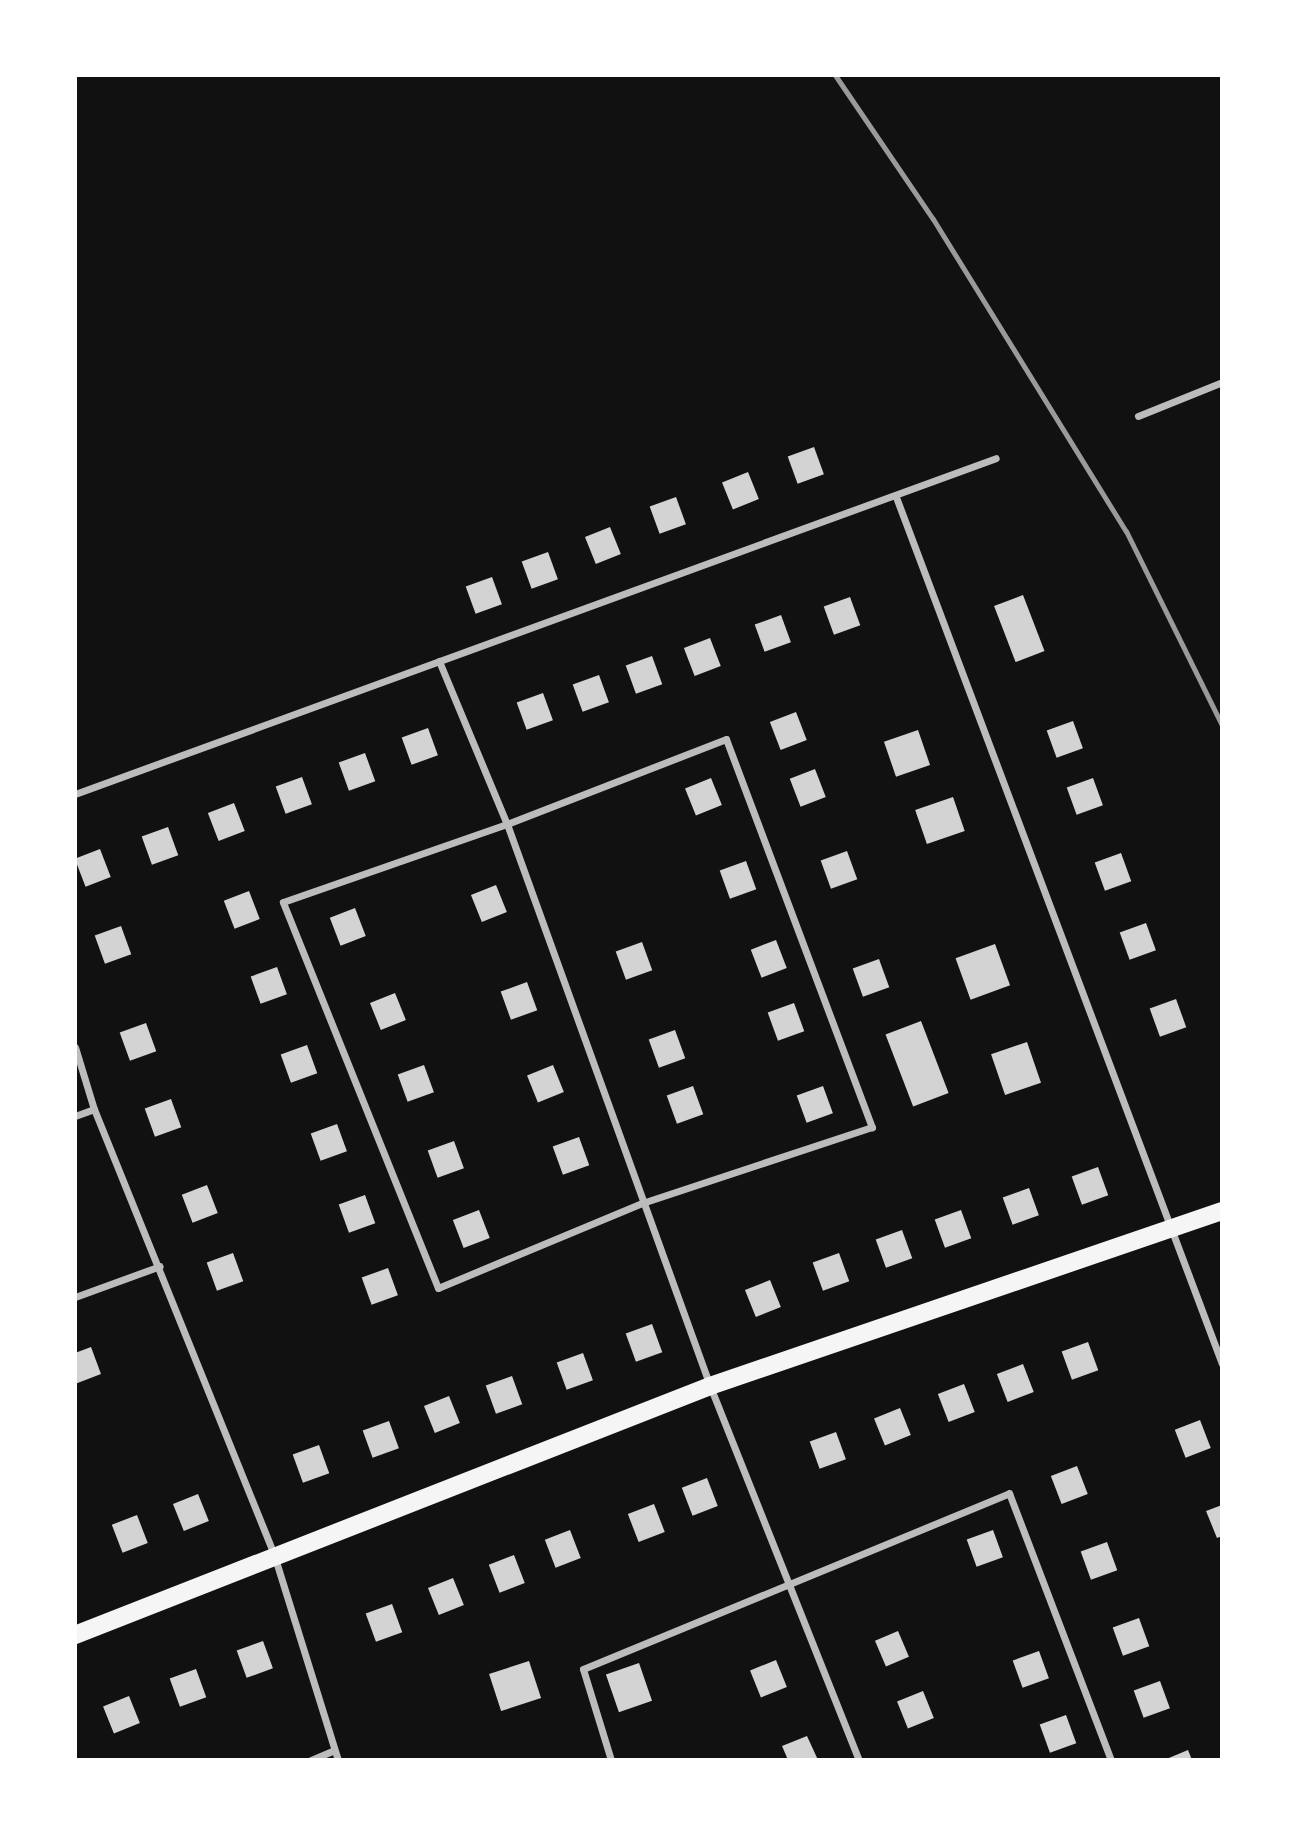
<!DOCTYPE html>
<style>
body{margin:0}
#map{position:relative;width:1297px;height:1835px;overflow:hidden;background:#111;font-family:Montserrat,sans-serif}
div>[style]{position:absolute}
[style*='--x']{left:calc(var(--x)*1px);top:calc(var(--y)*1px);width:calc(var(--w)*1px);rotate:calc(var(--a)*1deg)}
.building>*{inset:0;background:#d3d3d3;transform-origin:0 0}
.minor>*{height:7px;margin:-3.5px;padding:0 3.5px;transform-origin:3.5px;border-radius:3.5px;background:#bcbcbc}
.primary>*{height:18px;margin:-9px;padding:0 9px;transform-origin:9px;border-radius:9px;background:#f5f5f5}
.rail>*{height:5px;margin:-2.5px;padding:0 2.5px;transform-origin:2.5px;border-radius:2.5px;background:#9a9a9a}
span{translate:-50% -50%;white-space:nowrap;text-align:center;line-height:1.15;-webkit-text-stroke:7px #fff;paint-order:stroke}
.frame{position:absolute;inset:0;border:77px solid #fff;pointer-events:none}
</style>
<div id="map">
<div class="building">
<i style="left:814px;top:447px;width:29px;height:28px;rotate:70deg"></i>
<i style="left:748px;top:472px;width:29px;height:28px;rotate:68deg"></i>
<i style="left:676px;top:497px;width:29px;height:28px;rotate:70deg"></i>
<i style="left:610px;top:527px;width:29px;height:27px;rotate:68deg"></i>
<i style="left:548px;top:552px;width:29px;height:28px;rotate:70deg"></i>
<i style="left:492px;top:577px;width:29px;height:28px;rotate:70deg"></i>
<i style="left:1023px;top:595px;width:60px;height:31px;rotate:69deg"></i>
<i style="left:850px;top:597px;width:30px;height:28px;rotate:70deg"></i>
<i style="left:781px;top:615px;width:29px;height:28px;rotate:70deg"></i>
<i style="left:710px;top:638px;width:30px;height:28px;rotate:69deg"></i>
<i style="left:652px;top:656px;width:30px;height:28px;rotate:70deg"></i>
<i style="left:599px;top:675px;width:29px;height:28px;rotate:70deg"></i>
<i style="left:543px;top:693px;width:29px;height:28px;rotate:70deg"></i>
<i style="left:796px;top:712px;width:30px;height:28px;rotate:69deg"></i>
<i style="left:1073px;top:721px;width:29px;height:28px;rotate:70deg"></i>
<i style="left:428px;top:728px;width:29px;height:28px;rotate:70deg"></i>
<i style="left:918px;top:730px;width:37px;height:36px;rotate:71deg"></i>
<i style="left:365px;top:753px;width:30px;height:28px;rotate:70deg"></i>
<i style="left:815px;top:769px;width:30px;height:27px;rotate:69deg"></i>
<i style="left:302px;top:777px;width:29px;height:28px;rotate:70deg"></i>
<i style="left:711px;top:778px;width:29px;height:28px;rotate:68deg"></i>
<i style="left:1093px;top:778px;width:29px;height:28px;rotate:70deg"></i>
<i style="left:953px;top:797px;width:36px;height:40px;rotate:71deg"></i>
<i style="left:234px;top:803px;width:30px;height:28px;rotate:69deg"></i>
<i style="left:168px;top:827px;width:30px;height:28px;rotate:70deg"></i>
<i style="left:100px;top:849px;width:30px;height:27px;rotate:69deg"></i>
<i style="left:847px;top:851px;width:30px;height:28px;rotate:70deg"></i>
<i style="left:1121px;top:853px;width:30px;height:28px;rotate:70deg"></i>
<i style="left:746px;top:861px;width:30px;height:28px;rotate:70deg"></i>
<i style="left:496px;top:885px;width:29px;height:27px;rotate:68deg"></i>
<i style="left:249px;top:891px;width:30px;height:27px;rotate:69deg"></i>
<i style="left:355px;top:908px;width:30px;height:27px;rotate:69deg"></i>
<i style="left:1146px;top:923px;width:29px;height:28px;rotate:70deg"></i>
<i style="left:121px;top:926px;width:30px;height:28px;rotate:70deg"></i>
<i style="left:776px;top:940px;width:30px;height:27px;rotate:69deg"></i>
<i style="left:642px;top:942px;width:30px;height:28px;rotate:70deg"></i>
<i style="left:995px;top:944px;width:44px;height:42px;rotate:70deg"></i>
<i style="left:879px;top:959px;width:30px;height:28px;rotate:70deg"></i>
<i style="left:277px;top:967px;width:29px;height:28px;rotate:70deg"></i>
<i style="left:527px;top:982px;width:30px;height:28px;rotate:70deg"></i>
<i style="left:395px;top:993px;width:29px;height:27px;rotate:68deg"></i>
<i style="left:1176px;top:999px;width:30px;height:28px;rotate:70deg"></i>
<i style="left:794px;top:1003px;width:30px;height:28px;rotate:70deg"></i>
<i style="left:921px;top:1021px;width:77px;height:38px;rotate:69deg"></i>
<i style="left:146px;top:1023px;width:30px;height:28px;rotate:70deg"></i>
<i style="left:675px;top:1030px;width:30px;height:28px;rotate:70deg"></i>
<i style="left:1027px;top:1042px;width:43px;height:38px;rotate:71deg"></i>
<i style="left:307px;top:1045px;width:30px;height:28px;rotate:70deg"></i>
<i style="left:424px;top:1065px;width:29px;height:28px;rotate:70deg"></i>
<i style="left:553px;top:1065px;width:29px;height:28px;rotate:68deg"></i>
<i style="left:693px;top:1086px;width:30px;height:28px;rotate:70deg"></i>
<i style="left:823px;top:1086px;width:29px;height:28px;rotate:70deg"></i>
<i style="left:171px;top:1099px;width:30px;height:28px;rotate:70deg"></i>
<i style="left:337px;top:1124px;width:29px;height:28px;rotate:70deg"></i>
<i style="left:579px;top:1137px;width:30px;height:28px;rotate:70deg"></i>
<i style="left:454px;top:1141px;width:29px;height:28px;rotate:70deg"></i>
<i style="left:1098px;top:1167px;width:30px;height:28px;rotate:70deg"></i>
<i style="left:207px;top:1185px;width:30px;height:27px;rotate:69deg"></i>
<i style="left:1029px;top:1188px;width:29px;height:28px;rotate:70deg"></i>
<i style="left:365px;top:1195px;width:30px;height:28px;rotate:70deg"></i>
<i style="left:479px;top:1210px;width:30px;height:28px;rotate:69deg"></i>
<i style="left:961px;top:1210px;width:30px;height:28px;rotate:70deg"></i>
<i style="left:902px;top:1230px;width:30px;height:28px;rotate:70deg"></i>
<i style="left:233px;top:1253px;width:30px;height:28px;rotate:70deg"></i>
<i style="left:839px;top:1253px;width:30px;height:28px;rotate:70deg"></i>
<i style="left:388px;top:1268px;width:29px;height:28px;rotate:70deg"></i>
<i style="left:770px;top:1280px;width:29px;height:27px;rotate:68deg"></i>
<i style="left:652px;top:1324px;width:30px;height:28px;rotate:70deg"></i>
<i style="left:1088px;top:1342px;width:30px;height:28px;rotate:70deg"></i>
<i style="clip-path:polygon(91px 1347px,101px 1374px,75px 1384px,75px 1353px)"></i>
<i style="left:583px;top:1353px;width:29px;height:28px;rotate:70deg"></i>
<i style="left:1023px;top:1364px;width:30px;height:28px;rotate:69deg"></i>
<i style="left:512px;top:1376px;width:30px;height:28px;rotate:70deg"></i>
<i style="left:964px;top:1384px;width:30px;height:28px;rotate:69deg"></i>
<i style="left:449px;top:1396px;width:29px;height:27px;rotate:68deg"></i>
<i style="left:900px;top:1408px;width:29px;height:28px;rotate:68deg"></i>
<i style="left:1200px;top:1420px;width:30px;height:27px;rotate:69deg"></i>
<i style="left:389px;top:1421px;width:29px;height:28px;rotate:70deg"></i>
<i style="left:836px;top:1432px;width:29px;height:28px;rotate:70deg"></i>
<i style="left:319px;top:1445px;width:30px;height:28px;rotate:70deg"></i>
<i style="left:1077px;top:1466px;width:30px;height:28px;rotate:69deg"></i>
<i style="left:707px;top:1478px;width:30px;height:27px;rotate:69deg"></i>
<i style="left:198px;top:1494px;width:29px;height:27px;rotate:68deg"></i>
<i style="left:654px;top:1504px;width:30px;height:28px;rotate:69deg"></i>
<i style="clip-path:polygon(1222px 1505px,1222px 1536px,1217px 1538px,1206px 1511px)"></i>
<i style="left:137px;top:1515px;width:30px;height:27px;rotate:69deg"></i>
<i style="left:570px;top:1530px;width:30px;height:27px;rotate:69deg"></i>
<i style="left:993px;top:1530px;width:29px;height:28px;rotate:70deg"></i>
<i style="left:1107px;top:1542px;width:30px;height:28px;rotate:70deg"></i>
<i style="left:514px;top:1555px;width:30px;height:27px;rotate:69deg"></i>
<i style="left:453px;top:1578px;width:29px;height:27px;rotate:68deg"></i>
<i style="left:392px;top:1604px;width:30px;height:28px;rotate:70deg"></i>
<i style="left:1139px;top:1618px;width:30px;height:28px;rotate:70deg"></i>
<i style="left:898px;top:1631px;width:28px;height:25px;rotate:67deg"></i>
<i style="left:263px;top:1641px;width:29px;height:28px;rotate:70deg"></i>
<i style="left:1039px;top:1651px;width:29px;height:28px;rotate:70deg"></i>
<i style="left:776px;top:1660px;width:29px;height:28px;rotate:68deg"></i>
<i style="left:529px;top:1661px;width:39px;height:42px;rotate:72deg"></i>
<i style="left:639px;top:1663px;width:40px;height:35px;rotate:71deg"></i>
<i style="left:196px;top:1669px;width:30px;height:28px;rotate:70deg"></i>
<i style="left:1160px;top:1681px;width:29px;height:28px;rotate:70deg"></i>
<i style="left:923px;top:1691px;width:29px;height:28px;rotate:68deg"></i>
<i style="left:129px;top:1696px;width:29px;height:28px;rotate:68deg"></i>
<i style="left:1066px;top:1715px;width:30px;height:28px;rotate:70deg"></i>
<i style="clip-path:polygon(807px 1736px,818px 1760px,788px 1760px,782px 1746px)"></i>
<i style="clip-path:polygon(1188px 1750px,1192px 1760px,1164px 1760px)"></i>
</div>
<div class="minor">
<i style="--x:1138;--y:416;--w:91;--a:-22"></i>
<i style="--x:896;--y:497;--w:926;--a:69.39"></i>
<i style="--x:439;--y:661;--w:177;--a:67.4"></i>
<i style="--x:507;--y:824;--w:598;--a:70.14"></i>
<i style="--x:710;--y:1386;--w:403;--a:68.3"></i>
<i style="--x:726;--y:739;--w:415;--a:69.4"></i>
<i style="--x:872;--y:1127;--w:242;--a:161.7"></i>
<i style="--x:642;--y:1203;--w:221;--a:157.4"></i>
<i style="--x:438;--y:1288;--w:416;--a:-111.9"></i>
<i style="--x:283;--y:902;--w:237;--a:-19.2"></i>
<i style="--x:507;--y:824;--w:235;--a:-21.2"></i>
<i style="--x:75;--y:794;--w:980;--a:-20.04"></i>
<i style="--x:75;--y:1047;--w:65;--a:73"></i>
<i style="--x:94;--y:1109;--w:484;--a:68"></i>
<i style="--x:275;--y:1558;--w:212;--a:72.7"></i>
<i style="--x:75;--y:1116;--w:20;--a:-20"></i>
<i style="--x:75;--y:1297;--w:90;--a:-20"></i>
<i style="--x:311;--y:1760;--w:25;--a:-23"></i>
<i style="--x:611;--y:1760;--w:95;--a:-107.1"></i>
<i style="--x:583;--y:1669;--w:461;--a:-22.4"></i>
<i style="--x:1009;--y:1493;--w:286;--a:69.1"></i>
</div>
<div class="primary">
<i style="--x:75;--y:1635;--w:682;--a:-21.41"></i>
<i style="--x:710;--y:1386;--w:541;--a:-18.87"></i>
</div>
<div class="rail">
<i style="--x:835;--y:75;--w:174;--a:55.8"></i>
<i style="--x:933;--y:219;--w:367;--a:58.3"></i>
<i style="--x:1126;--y:531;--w:216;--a:63.7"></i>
</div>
<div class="frame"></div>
</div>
